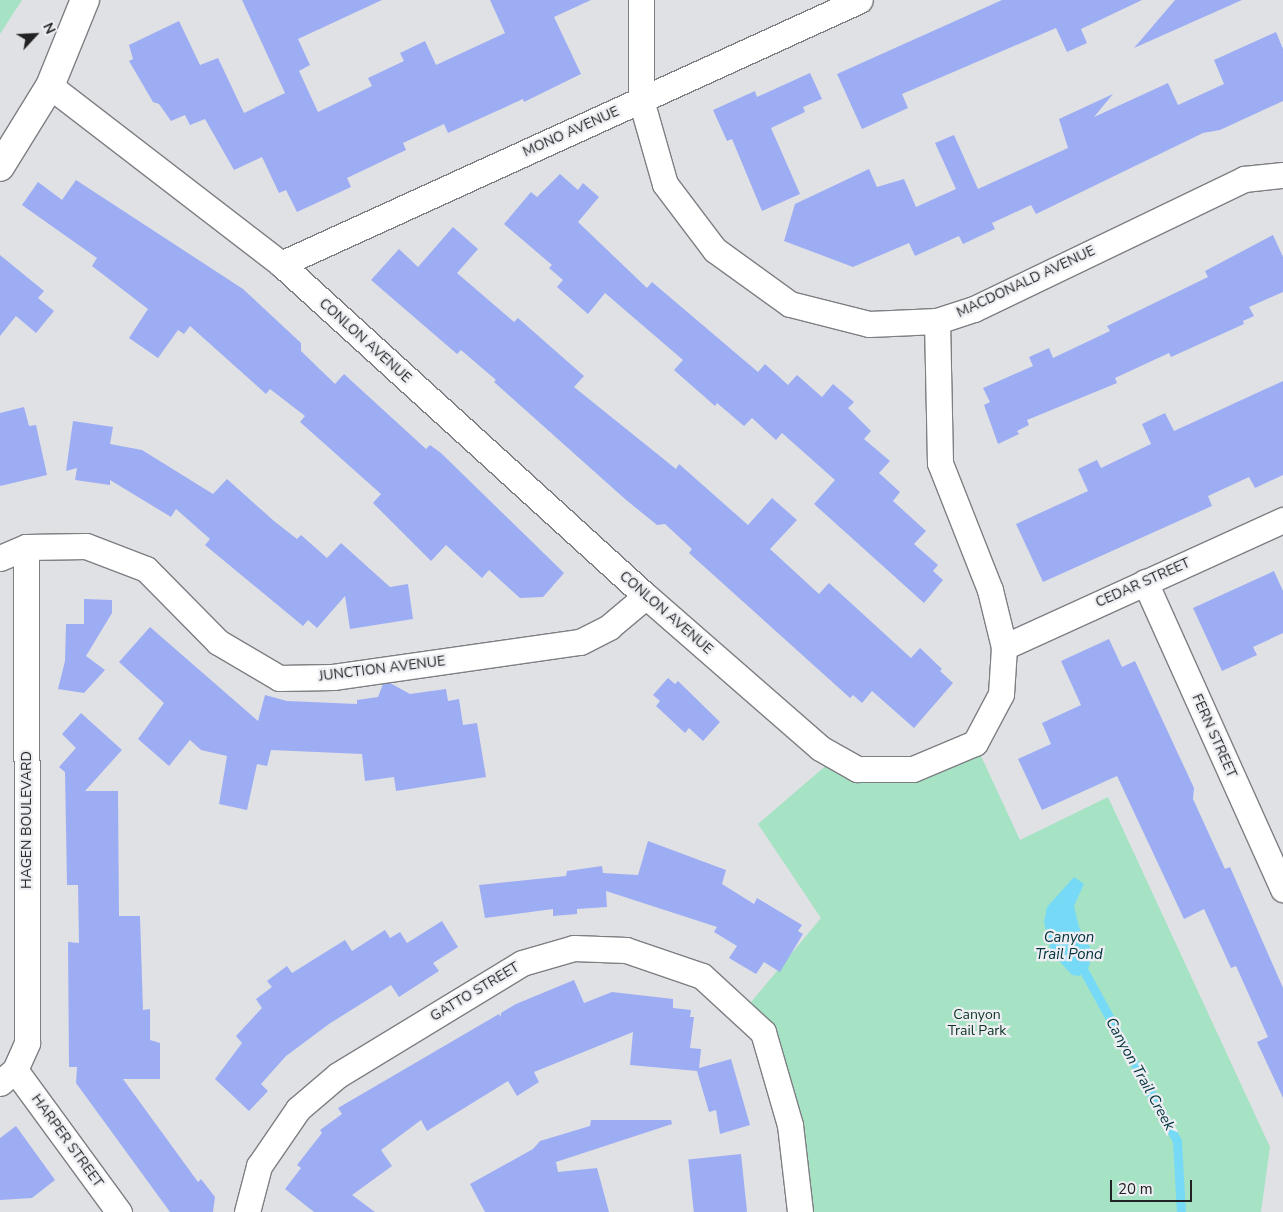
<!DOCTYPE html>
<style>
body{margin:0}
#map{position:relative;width:1283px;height:1212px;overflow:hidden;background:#e0e1e5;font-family:"Nunito Sans",sans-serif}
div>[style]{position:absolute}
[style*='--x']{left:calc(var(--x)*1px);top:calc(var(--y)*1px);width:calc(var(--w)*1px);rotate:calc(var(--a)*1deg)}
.green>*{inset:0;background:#a6e2c4}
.water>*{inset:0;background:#76daf7}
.stream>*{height:9px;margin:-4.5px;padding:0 4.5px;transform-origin:4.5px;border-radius:4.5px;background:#76daf7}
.building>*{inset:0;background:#9dadf3;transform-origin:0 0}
.roads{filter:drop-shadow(1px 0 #7e7f83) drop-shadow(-1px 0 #7e7f83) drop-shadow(0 1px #7e7f83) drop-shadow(0 -1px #7e7f83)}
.street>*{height:25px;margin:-12.5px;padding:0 12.5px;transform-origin:12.5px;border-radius:12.5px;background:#fff}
.secondary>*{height:28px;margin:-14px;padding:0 14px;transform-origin:14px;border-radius:14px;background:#fff}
span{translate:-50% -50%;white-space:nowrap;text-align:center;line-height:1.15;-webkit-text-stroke:4.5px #edeef2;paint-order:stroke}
.street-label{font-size:14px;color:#222224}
.park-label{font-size:14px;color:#0d3424}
.water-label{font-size:15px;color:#00313d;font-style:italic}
.north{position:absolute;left:10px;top:10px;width:50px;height:50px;-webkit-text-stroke:4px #edeef2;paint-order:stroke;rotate:65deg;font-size:14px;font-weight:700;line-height:20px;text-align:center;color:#222224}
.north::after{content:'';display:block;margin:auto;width:18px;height:22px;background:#222224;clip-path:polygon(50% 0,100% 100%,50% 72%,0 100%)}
.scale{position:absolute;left:1110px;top:1180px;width:82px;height:22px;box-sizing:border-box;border:2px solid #222224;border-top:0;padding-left:6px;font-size:15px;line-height:18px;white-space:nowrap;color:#222224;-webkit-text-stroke:4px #edeef2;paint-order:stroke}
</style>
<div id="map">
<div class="green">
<i style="clip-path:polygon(0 0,22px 0,0 34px)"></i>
<i style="clip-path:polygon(975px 743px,1020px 840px,1108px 797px,1270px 1147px,1261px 1212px,801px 1212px,763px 1033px,742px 1013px,821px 918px,758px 824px,836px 757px,857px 770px)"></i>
</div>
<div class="water">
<i style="clip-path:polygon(1074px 877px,1084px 884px,1074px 906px,1079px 927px,1093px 953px,1088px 969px,1079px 976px,1072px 975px,1051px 952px,1044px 922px,1047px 907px)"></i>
</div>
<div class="stream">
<i style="--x:1084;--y:971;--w:194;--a:61.3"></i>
<i style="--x:1177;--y:1141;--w:71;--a:86.8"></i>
</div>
<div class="building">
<i style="clip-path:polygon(242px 0,382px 0,298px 39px,310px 65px,299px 71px,318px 112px,372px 86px,368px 78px,404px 61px,400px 53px,425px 41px,436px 65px,505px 33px,490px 0,591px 0,554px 17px,581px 74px,524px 102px,523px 99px,448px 133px,444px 124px,403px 143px,406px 150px,347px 178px,351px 187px,297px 212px,286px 190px,279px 193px,262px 157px,234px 170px,205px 119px,190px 125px,185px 115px,171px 121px,159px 104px,153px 102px,129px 61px,133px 59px,129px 45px,179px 21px,200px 65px,218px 58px,244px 113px,285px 93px)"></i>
<i style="clip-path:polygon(1002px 0,1142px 0,1081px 29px,1087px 43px,1067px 52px,1056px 28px,902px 94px,908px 108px,862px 129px,837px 74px)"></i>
<i style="clip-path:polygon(1175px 0,1242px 0,1134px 48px)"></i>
<i style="clip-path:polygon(1276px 32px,1283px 49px,1283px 101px,1220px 130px,1203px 133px,1036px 214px,1031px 205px,992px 223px,995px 229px,963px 244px,959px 236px,915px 256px,909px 243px,853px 267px,784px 241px,795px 204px,869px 169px,877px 187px,904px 179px,916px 207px,956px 189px,935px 143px,954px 135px,978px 189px,1068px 148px,1059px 119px,1113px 94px,1094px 117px,1168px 83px,1178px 105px,1224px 84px,1214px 60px)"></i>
<i style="clip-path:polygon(810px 73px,822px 99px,803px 107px,805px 112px,771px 128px,800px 194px,762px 211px,732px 139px,727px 141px,713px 110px,755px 91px,757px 97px)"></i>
<i style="clip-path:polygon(560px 174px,578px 190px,583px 183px,599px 197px,578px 222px,647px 288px,652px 282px,758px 372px,765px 364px,788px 385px,797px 375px,822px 397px,833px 384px,854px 402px,848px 408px,871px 431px,864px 439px,890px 461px,879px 473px,900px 492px,893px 501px,926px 531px,914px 544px,938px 565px,933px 571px,943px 580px,924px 603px,814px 504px,835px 480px,782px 433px,776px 440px,752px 418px,744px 426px,717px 403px,715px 406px,674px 370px,683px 360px,605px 293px,588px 314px,557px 287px,563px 280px,549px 268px,552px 265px,504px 224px,531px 192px,537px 197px)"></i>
<i style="clip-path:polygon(76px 180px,243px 289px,301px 343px,301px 351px,335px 384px,344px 374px,426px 449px,430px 445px,441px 453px,564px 573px,543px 597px,520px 598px,489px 570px,482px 578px,446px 545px,431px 561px,373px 503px,381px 494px,300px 422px,305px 416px,270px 389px,266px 394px,190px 326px,184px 334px,178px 330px,158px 358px,129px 338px,148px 309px,92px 266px,97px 258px,22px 205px,38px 182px,62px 200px)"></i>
<i style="clip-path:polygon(453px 227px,478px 249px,457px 273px,514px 322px,518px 318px,584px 376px,574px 387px,676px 469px,679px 464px,748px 525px,772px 498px,797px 520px,770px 549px,819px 594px,829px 583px,911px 658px,920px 648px,942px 669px,940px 671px,953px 683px,914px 728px,872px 691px,862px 703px,853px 695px,850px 698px,689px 553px,692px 549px,665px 524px,657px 525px,625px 499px,494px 382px,496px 380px,461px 350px,457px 354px,371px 280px,399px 249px,418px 267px)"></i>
<i style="clip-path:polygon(1273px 235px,1283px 257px,1283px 292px,1249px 307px,1254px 316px,1243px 321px,1244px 324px,1171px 357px,1169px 353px,1115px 378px,1117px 383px,1027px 420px,1029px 425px,1017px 431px,1019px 434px,998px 444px,984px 405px,990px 402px,983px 388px,1033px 366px,1029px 357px,1049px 348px,1053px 358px,1110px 331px,1107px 326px,1208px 277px,1205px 271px)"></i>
<i style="clip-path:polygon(0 255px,44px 291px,38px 298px,54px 311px,36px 333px,16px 316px,0 336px)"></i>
<i style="clip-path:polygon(1283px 381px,1283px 475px,1255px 488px,1249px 477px,1208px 496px,1212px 506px,1043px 582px,1016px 524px,1088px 491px,1078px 469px,1097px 460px,1101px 468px,1151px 444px,1142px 424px,1165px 413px,1174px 431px)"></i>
<i style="clip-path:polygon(24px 407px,29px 426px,36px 425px,47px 475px,0 486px,0 413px)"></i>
<i style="clip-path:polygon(73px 421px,113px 427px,110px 444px,142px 450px,213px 494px,227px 479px,274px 521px,297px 539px,301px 535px,327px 558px,341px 543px,390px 587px,408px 584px,413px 619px,350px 629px,345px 596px,317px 628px,308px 620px,303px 626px,205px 545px,210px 539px,176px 509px,171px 517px,110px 480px,110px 485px,75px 480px,77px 468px,66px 471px)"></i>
<i style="clip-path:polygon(1274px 571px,1283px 591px,1283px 633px,1253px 647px,1257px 655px,1222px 671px,1193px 608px)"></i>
<i style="clip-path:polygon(84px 599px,112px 600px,112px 613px,86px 656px,105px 670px,84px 693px,58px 689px,65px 661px,66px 624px,84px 624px)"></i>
<i style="clip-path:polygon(150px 627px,258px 721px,265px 695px,287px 701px,357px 704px,357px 700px,378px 697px,383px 684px,390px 683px,410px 694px,446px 689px,448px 701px,459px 699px,463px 725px,477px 723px,486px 777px,396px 791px,394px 777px,365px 781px,362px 754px,271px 750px,267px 766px,257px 764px,247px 810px,219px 804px,227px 756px,201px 750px,190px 740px,169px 766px,138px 739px,164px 703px,119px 662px)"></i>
<i style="clip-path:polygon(1109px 639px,1122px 667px,1135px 661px,1194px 788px,1193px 799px,1225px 869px,1230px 867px,1283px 988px,1283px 1098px,1257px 1042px,1268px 1037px,1236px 966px,1231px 968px,1204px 909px,1184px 919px,1117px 776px,1042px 810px,1018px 759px,1051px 744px,1042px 723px,1081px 705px,1061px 661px)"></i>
<i style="clip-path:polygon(668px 678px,675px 684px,678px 681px,720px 722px,703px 741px,689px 728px,685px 733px,656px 706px,660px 701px,653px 695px)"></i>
<i style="clip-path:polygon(81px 713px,122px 750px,85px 791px,118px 791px,119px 916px,140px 916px,143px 1010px,150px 1009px,150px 1040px,160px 1043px,160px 1079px,123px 1079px,198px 1182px,201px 1179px,215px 1197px,213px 1212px,170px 1212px,76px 1083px,77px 1067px,69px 1067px,68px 942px,79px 943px,78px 885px,67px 885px,65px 772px,59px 767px,76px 748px,62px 734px)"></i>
<i style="clip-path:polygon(648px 841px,726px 870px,722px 884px,754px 904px,757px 898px,802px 925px,798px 931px,803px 934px,780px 972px,764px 962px,756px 974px,729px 958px,737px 946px,714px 932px,717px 927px,606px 891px,607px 907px,577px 909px,577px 914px,553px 916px,553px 909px,485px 918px,479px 885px,566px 876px,567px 871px,602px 866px,603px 873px,638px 875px)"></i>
<i style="clip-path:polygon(442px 921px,458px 947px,433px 963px,439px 971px,399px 997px,391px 985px,329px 1024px,286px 1056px,261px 1084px,268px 1091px,249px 1111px,215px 1079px,242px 1043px,236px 1036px,262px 1008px,256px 999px,272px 987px,267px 981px,287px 966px,292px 973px,345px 940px,352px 951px,385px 930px,390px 938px,400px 932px,407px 943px)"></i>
<i style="clip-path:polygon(574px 980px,584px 1003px,612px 992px,673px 999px,673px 1008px,691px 1010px,690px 1017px,694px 1017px,690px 1048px,701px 1049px,699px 1068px,731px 1059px,750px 1125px,720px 1134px,716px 1110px,709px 1112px,697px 1071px,630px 1065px,633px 1032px,534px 1072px,539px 1082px,517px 1096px,508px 1081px,427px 1131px,421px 1120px,381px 1150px,392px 1166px,352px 1195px,375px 1212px,314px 1212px,285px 1189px,301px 1168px,297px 1165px,322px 1133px,320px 1130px,342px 1114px,338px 1108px,499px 1014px,501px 1017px,501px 1013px,516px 1004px)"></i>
<i style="clip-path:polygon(591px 1120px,671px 1120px,672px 1124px,556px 1162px,558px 1172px,597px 1168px,609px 1212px,485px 1212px,470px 1184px,533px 1149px,540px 1141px,590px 1126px)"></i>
<i style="clip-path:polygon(16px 1126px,55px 1180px,32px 1198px,0 1200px,0 1138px)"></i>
<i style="left:741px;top:1154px;width:58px;height:53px;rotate:84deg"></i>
</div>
<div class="roads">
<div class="street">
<i style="--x:641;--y:0;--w:100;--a:90"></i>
<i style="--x:641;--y:100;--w:87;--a:74.1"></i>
<i style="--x:665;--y:184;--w:83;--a:52.9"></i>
<i style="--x:715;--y:250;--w:92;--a:35.8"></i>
<i style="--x:790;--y:304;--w:81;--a:14.2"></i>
<i style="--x:869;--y:324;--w:68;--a:-2.5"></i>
<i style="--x:937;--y:321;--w:39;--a:-18"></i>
<i style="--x:974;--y:309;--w:300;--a:-25.7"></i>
<i style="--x:1244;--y:179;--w:39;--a:-6"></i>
<i style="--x:50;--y:86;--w:292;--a:37.6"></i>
<i style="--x:281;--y:264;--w:493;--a:42.3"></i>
<i style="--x:646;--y:596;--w:231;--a:41.1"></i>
<i style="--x:820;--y:748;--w:43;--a:29.6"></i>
<i style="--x:857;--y:769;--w:56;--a:0"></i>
<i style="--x:913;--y:769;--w:67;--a:-22.8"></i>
<i style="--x:975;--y:743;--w:55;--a:-62"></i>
<i style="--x:1001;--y:694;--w:47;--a:-86.3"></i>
<i style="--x:1004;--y:647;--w:59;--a:-103.8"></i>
<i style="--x:990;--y:590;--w:136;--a:-111.5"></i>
<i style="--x:940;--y:463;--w:142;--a:-91.2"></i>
<i style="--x:281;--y:264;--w:636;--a:-24.51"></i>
<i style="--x:0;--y:558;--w:28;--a:-23"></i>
<i style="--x:26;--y:547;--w:60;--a:-1"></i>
<i style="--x:86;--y:546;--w:64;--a:21"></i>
<i style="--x:146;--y:569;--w:103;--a:45.4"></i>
<i style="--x:218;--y:642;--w:71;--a:30.5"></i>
<i style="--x:279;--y:678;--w:54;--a:-1.1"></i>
<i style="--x:333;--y:677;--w:249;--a:-8.1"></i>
<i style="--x:580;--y:642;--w:33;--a:-27"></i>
<i style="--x:609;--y:627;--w:48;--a:-40"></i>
<i style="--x:1145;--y:582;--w:337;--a:65.8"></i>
<i style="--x:1004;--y:647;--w:307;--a:-24.5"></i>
<i style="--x:15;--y:1070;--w:176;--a:53.8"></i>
<i style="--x:0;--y:1083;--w:20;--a:-41"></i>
<i style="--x:15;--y:1070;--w:30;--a:-66"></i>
<i style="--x:27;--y:1043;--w:496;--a:-90.1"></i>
<i style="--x:247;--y:1212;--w:48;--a:-75.4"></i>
<i style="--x:259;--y:1166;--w:69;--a:-55.6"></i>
<i style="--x:298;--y:1109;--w:52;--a:-40.4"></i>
<i style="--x:338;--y:1075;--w:215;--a:-31.3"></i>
<i style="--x:522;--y:963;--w:54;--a:-16.1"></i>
<i style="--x:574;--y:948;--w:52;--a:2.2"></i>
<i style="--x:626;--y:950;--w:80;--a:18.9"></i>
<i style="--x:702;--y:976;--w:83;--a:42.6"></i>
<i style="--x:763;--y:1032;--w:97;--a:73.8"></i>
<i style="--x:790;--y:1125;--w:88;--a:83.4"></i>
</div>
<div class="secondary">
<i style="--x:0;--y:167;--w:95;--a:-58.3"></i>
<i style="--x:50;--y:86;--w:93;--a:-67.9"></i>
</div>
</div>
<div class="street-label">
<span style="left:571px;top:132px;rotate:-24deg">MONO AVENUE</span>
<span style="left:1026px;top:282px;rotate:-25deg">MACDONALD AVENUE</span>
<span style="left:365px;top:341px;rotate:42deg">CONLON AVENUE</span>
<span style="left:1143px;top:583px;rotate:-24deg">CEDAR STREET</span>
<span style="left:666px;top:613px;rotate:41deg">CONLON AVENUE</span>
<span style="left:382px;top:669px;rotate:-7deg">JUNCTION AVENUE</span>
<span style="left:1214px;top:736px;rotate:66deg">FERN STREET</span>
<span style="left:27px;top:820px;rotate:-90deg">HAGEN BOULEVARD</span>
<span style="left:475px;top:992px;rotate:-31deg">GATTO STREET</span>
<span style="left:67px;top:1141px;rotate:54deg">HARPER STREET</span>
</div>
<div class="park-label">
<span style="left:977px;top:1023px">Canyon<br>Trail Park</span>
</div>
<div class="water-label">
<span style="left:1069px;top:946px">Canyon<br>Trail Pond</span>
<span style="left:1140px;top:1074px;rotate:61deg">Canyon Trail Creek</span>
</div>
<div class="north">N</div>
<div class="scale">20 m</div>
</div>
